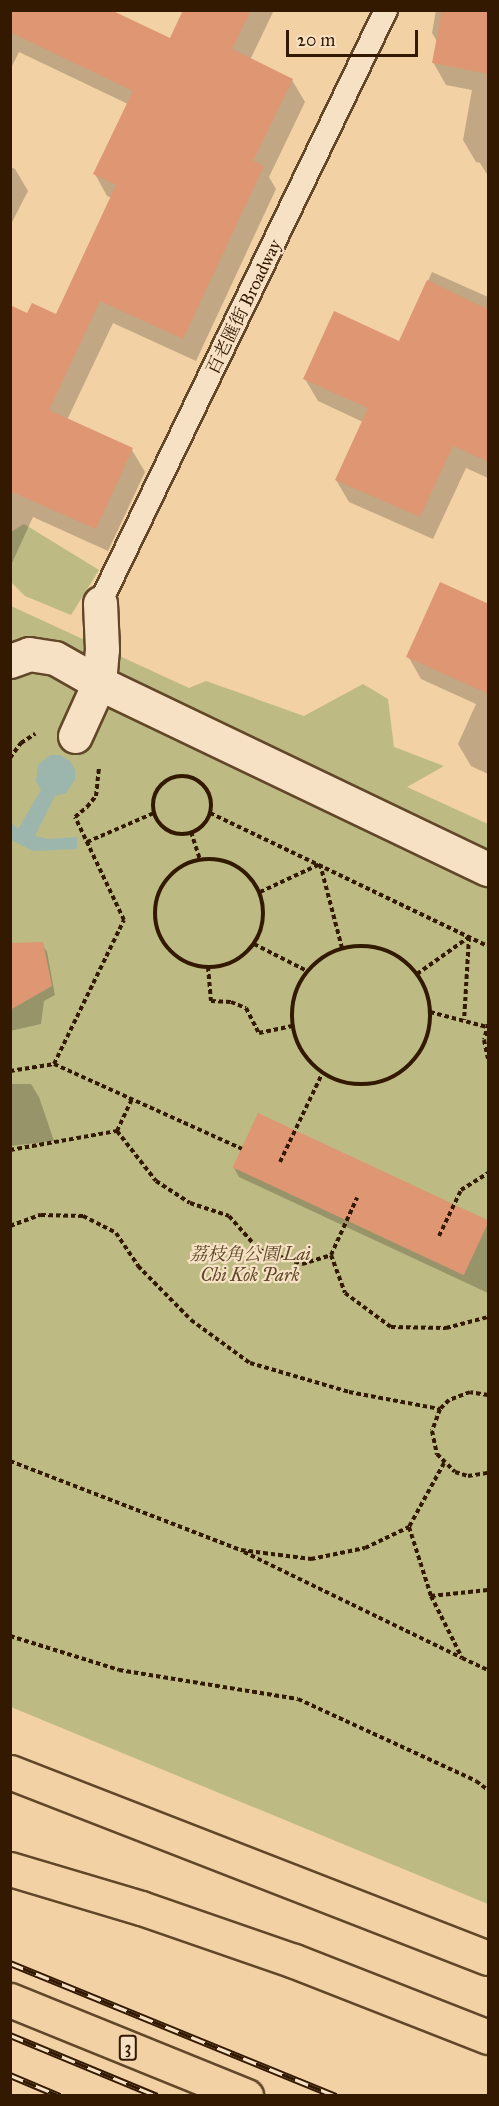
<!DOCTYPE html>
<meta charset="utf-8">
<style>
body{margin:0}
#map{position:relative;width:499px;height:2106px;overflow:hidden;background:#f2d1a4;font-family:"IM FELL Great Primer","Noto Serif TC",serif}
div>[style]{position:absolute}
[style*='--x']{left:calc(var(--x)*1px);top:calc(var(--y)*1px);width:calc(var(--w)*1px);rotate:calc(var(--a)*1deg)}
.green>*{inset:0;background:#bdba84}
.water>*{inset:0;background:#9cb6ad}
.shadow>*{inset:0;background:#0003}
.building>*{inset:0;background:#de9673;transform-origin:0 0}
.path>*{height:4px;margin-top:-2px;transform-origin:0;background:repeating-linear-gradient(90deg,#321900 0 4.5px,transparent 0 7.5px)}
.path>.ring{margin:-2px;padding:0;box-sizing:content-box;background:none;border:4px solid #321900;border-radius:50%}
.roads{filter:drop-shadow(2px 0 #624729) drop-shadow(-2px 0 #624729) drop-shadow(0 2px #624729) drop-shadow(0 -2px #624729)}
.service>*{height:22px;margin:-11px;padding:0 11px;transform-origin:11px;border-radius:11px;background:#f7e1c4}
.pedestrian>*{height:33px;margin:-16.5px;padding:0 16.5px;transform-origin:16.5px;border-radius:16.5px;background:#f7e1c4}
.motorway>*{height:33px;margin:-16.5px;padding:0 16.5px;transform-origin:16.5px;border-radius:16.5px;background:#f2d1a4}
.rail>*{height:7px;margin-top:-3.5px;transform-origin:0;background:repeating-linear-gradient(90deg,#f7e1c4 0 14px,#321900 0 28px);box-sizing:border-box;border-block:2px solid #321900}
span{translate:-50% -50%;white-space:nowrap;text-align:center;line-height:1.15;-webkit-text-stroke:4.5px #f7e1c4;paint-order:stroke}
.shield-label span{padding:2px 4px;background:#f7e1c4;border:2px solid;border-radius:4px;-webkit-text-stroke-width:0}
.shield-label{font-size:16px;color:#321900;font-weight:700}
.street-label{font-size:18px;color:#321900}
.park-label{font-size:18px;color:#5c4928;font-style:italic}
.frame{position:absolute;inset:0;border:12px solid #321900;pointer-events:none}
.scale{position:absolute;left:286px;top:30px;width:132px;height:27px;box-sizing:border-box;border:3px solid #321900;border-top:0;padding-left:8px;font-size:18px;line-height:21px;white-space:nowrap;color:#321900;-webkit-text-stroke:4px #f7e1c4;paint-order:stroke}
</style>
<div id="map">
<div class="green">
<i style="clip-path:polygon(24px 524px,99px 570px,71px 615px,25px 596px,11px 582px,11px 532px)"></i>
<i style="clip-path:polygon(11px 606px,189px 688px,206px 681px,304px 716px,363px 684px,388px 699px,394px 747px,444px 766px,407px 787px,488px 824px,488px 1904px,11px 1707px)"></i>
</div>
<div class="water">
<i style="clip-path:polygon(50px 755px,60px 755px,70px 761px,75px 770px,75px 780px,66px 793px,55px 796px,35px 836px,49px 839px,77px 837px,77px 849px,33px 851px,11px 840px,11px 822px,18px 829px,41px 790px,36px 781px,38px 765px)"></i>
</div>
<div class="shadow">
<i style="clip-path:polygon(10px 10px,171px 40px,185px 10px,274px 10px,250px 60px,292px 80px,305px 102px,269px 177px,276px 189px,196px 361px,113px 323px,67px 420px,132px 450px,145px 472px,108px 551px,33px 517px,11px 565px,10px 314px,56px 316px,112px 198px,107px 196px,95px 174px,128px 104px,19px 52px,10px 70px)"></i>
<i style="clip-path:polygon(436px 10px,488px 10px,488px 176px,480px 163px,476px 162px,463px 140px,472px 90px,446px 85px,433px 62px,437px 41px,432px 33px)"></i>
<i style="clip-path:polygon(10px 167px,15px 169px,28px 191px,10px 226px)"></i>
<i style="clip-path:polygon(432px 272px,488px 297px,488px 478px,466px 468px,433px 539px,349px 502px,336px 480px,363px 422px,318px 401px,305px 379px,400px 343px)"></i>
<i style="clip-path:polygon(488px 606px,488px 774px,471px 766px,458px 744px,476px 704px,421px 679px,408px 656px)"></i>
<i style="clip-path:polygon(42px 944px,47px 952px,55px 995px,44px 1001px,41px 1024px,10px 1031px,10px 945px)"></i>
<i style="clip-path:polygon(10px 1084px,31px 1084px,39px 1097px,54px 1141px,10px 1146px)"></i>
<i style="clip-path:polygon(234px 1168px,488px 1222px,488px 1293px,239px 1177px)"></i>
</div>
<div class="building">
<i style="clip-path:polygon(10px 10px,111px 10px,170px 38px,183px 10px,251px 10px,232px 49px,293px 79px,253px 161px,264px 166px,183px 339px,100px 301px,49px 410px,133px 448px,96px 529px,10px 491px,10px 305px,27px 313px,32px 303px,56px 314px,116px 185px,93px 174px,133px 91px,10px 32px)"></i>
<i style="clip-path:polygon(442px 10px,489px 10px,489px 74px,432px 63px)"></i>
<i style="clip-path:polygon(427px 280px,489px 310px,489px 462px,453px 446px,420px 517px,335px 480px,368px 408px,303px 379px,334px 311px,399px 341px)"></i>
<i style="clip-path:polygon(440px 582px,489px 604px,489px 694px,406px 657px)"></i>
<i style="clip-path:polygon(43px 942px,52px 986px,10px 1010px,10px 943px)"></i>
<i style="left:258px;top:1113px;width:255px;height:60px;rotate:25deg"></i>
</div>
<div class="path">
<i style="--x:10;--y:758;--w:19;--a:-54"></i>
<i style="--x:21;--y:743;--w:17;--a:-33"></i>
<i class="ring" style="left:153px;top:776px;width:54px;height:54px"></i>
<i style="--x:210;--y:813;--w:308;--a:25.6"></i>
<i style="--x:191;--y:832;--w:28;--a:72"></i>
<i style="--x:87;--y:842;--w:73;--a:-23.4"></i>
<i class="ring" style="left:155px;top:859px;width:104px;height:104px"></i>
<i style="--x:260;--y:892;--w:66;--a:-25"></i>
<i style="--x:320;--y:864;--w:87;--a:75.3"></i>
<i style="--x:254;--y:944;--w:59;--a:27"></i>
<i class="ring" style="left:292px;top:946px;width:134px;height:134px"></i>
<i style="--x:208;--y:967;--w:34;--a:85"></i>
<i style="--x:211;--y:1001;--w:20;--a:3"></i>
<i style="--x:231;--y:1002;--w:16;--a:22"></i>
<i style="--x:246;--y:1008;--w:28;--a:63"></i>
<i style="--x:259;--y:1033;--w:34;--a:-12"></i>
<i style="--x:417;--y:974;--w:64;--a:-35.4"></i>
<i style="--x:469;--y:937;--w:83;--a:93.4"></i>
<i style="--x:430;--y:1012;--w:59;--a:14.7"></i>
<i style="--x:488;--y:1024;--w:16;--a:104"></i>
<i style="--x:484;--y:1040;--w:19;--a:78"></i>
<i style="--x:54;--y:1064;--w:160;--a:-64.1"></i>
<i style="--x:124;--y:920;--w:114;--a:-115.4"></i>
<i style="--x:75;--y:817;--w:16;--a:-40"></i>
<i style="--x:87;--y:807;--w:14;--a:-51"></i>
<i style="--x:96;--y:796;--w:28;--a:-84"></i>
<i style="--x:10;--y:1071;--w:45;--a:-9"></i>
<i style="--x:54;--y:1064;--w:206;--a:24.3"></i>
<i style="--x:117;--y:1131;--w:63;--a:52"></i>
<i style="--x:156;--y:1181;--w:40;--a:32.9"></i>
<i style="--x:190;--y:1203;--w:41;--a:18.4"></i>
<i style="--x:229;--y:1216;--w:45;--a:48.6"></i>
<i style="--x:259;--y:1250;--w:45;--a:18"></i>
<i style="--x:302;--y:1264;--w:30;--a:-17"></i>
<i style="--x:331;--y:1255;--w:63;--a:-65.5"></i>
<i style="--x:10;--y:1150;--w:109;--a:-10.1"></i>
<i style="--x:117;--y:1131;--w:35;--a:-65"></i>
<i style="--x:280;--y:1162;--w:100;--a:-64.5"></i>
<i style="--x:10;--y:1226;--w:33;--a:-20"></i>
<i style="--x:41;--y:1215;--w:42;--a:1.4"></i>
<i style="--x:83;--y:1216;--w:37;--a:27"></i>
<i style="--x:116;--y:1233;--w:40;--a:56"></i>
<i style="--x:138;--y:1266;--w:76;--a:45.5"></i>
<i style="--x:191;--y:1320;--w:73;--a:36.1"></i>
<i style="--x:250;--y:1363;--w:103;--a:16.3"></i>
<i style="--x:349;--y:1392;--w:93;--a:10.6"></i>
<i style="--x:439;--y:1236;--w:51;--a:-64.4"></i>
<i style="--x:461;--y:1190;--w:32;--a:-32"></i>
<i style="--x:331;--y:1255;--w:40;--a:69.8"></i>
<i style="--x:345;--y:1293;--w:57;--a:36.5"></i>
<i style="--x:391;--y:1327;--w:55;--a:1"></i>
<i style="--x:446;--y:1328;--w:43;--a:-14.7"></i>
<i style="--x:488;--y:1395;--w:18;--a:-171"></i>
<i style="--x:470;--y:1392;--w:22;--a:159"></i>
<i style="--x:449;--y:1400;--w:13;--a:135"></i>
<i style="--x:440;--y:1409;--w:23;--a:110"></i>
<i style="--x:432;--y:1431;--w:24;--a:78"></i>
<i style="--x:437;--y:1454;--w:25;--a:45"></i>
<i style="--x:455;--y:1472;--w:14;--a:17"></i>
<i style="--x:468;--y:1476;--w:20;--a:-9"></i>
<i style="--x:10;--y:1461;--w:248;--a:21.1"></i>
<i style="--x:241;--y:1550;--w:71;--a:7.3"></i>
<i style="--x:311;--y:1559;--w:55;--a:-11.5"></i>
<i style="--x:365;--y:1548;--w:49;--a:-25.5"></i>
<i style="--x:444;--y:1463;--w:73;--a:118.7"></i>
<i style="--x:409;--y:1527;--w:72;--a:72.3"></i>
<i style="--x:431;--y:1596;--w:69;--a:63.4"></i>
<i style="--x:462;--y:1658;--w:29;--a:25"></i>
<i style="--x:244;--y:1552;--w:242;--a:25.9"></i>
<i style="--x:431;--y:1596;--w:57;--a:-6"></i>
<i style="--x:10;--y:1636;--w:114;--a:17.3"></i>
<i style="--x:119;--y:1670;--w:181;--a:9.2"></i>
<i style="--x:298;--y:1699;--w:196;--a:24.7"></i>
<i style="--x:476;--y:1781;--w:15;--a:37"></i>
</div>
<div class="roads">
<div class="service">
<i style="--x:100;--y:603;--w:658;--a:-64.25"></i>
</div>
<div class="pedestrian">
<i style="--x:10;--y:661;--w:20;--a:-20"></i>
<i style="--x:29;--y:654;--w:26;--a:9"></i>
<i style="--x:55;--y:658;--w:51;--a:29.6"></i>
<i style="--x:99;--y:683;--w:431;--a:25.6"></i>
<i style="--x:75;--y:736;--w:58;--a:-65.6"></i>
<i style="--x:99;--y:683;--w:34;--a:-85"></i>
<i style="--x:102;--y:649;--w:46;--a:-92.5"></i>
</div>
<div class="motorway">
<i style="--x:10;--y:1772;--w:513;--a:21.26"></i>
<i style="--x:10;--y:1869;--w:137;--a:16.6"></i>
<i style="--x:141;--y:1908;--w:162;--a:19.1"></i>
<i style="--x:294;--y:1961;--w:208;--a:21.4"></i>
<i style="--x:10;--y:2000;--w:255;--a:22.1"></i>
</div>
</div>
<div class="rail">
<i style="--x:10;--y:1963;--w:352;--a:22.2"></i>
<i style="--x:10;--y:2035;--w:159;--a:22.5"></i>
<i style="--x:10;--y:2075;--w:54;--a:22.8"></i>
</div>
<div class="shield-label">
<span style="left:128px;top:2048px">3</span>
</div>
<div class="street-label">
<span style="left:244px;top:307px;rotate:-64deg">百老匯街 Broadway</span>
</div>
<div class="park-label">
<span style="left:250px;top:1265px">荔枝角公園 Lai<br>Chi Kok Park</span>
</div>
<div class="frame"></div>
<div class="scale">20 m</div>
</div>
